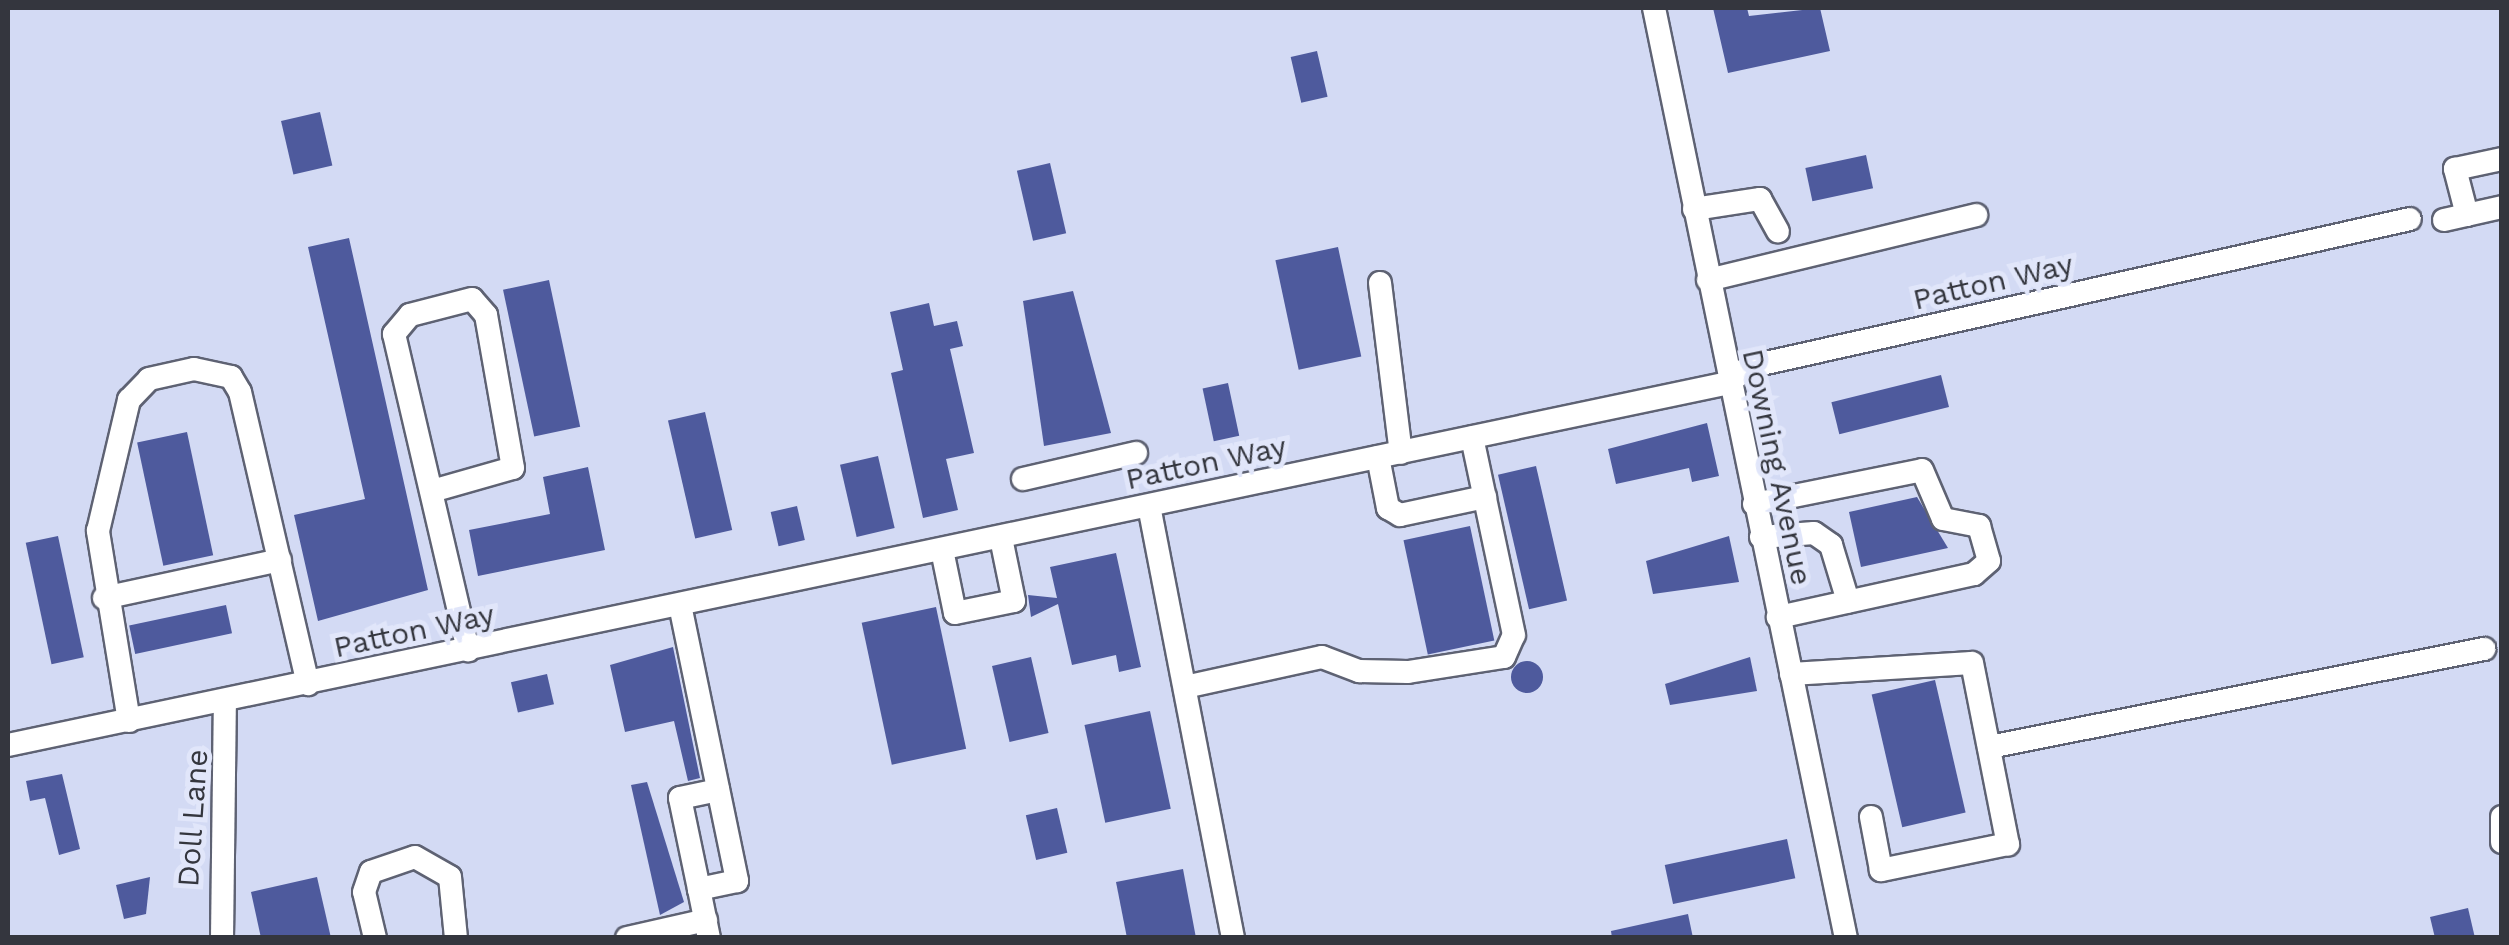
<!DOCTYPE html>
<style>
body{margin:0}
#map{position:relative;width:2509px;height:945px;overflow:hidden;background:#e1e6fa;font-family:"Work Sans",sans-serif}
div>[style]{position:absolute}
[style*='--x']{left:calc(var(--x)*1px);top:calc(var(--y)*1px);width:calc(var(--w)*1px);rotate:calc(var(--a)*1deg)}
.built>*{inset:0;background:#d3daf4;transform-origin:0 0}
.building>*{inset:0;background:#4e5a9d;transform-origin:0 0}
.round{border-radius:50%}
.roads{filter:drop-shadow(2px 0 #5e6273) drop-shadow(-2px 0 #5e6273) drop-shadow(0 2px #5e6273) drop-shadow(0 -2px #5e6273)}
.minor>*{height:22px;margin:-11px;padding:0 11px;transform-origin:11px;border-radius:11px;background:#fff}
span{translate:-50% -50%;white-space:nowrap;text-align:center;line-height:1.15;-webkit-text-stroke:10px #e1e6fa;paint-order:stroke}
.street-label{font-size:30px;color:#34363e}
.frame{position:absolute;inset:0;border:10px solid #34363e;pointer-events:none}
</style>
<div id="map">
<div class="built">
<i style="left:8px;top:8px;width:2493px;height:929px"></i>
</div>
<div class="building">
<i style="clip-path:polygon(1713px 8px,1747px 8px,1749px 16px,1820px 8px,1830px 51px,1728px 73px)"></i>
<i style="left:1317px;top:51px;width:47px;height:27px;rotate:77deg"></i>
<i style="left:320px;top:112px;width:55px;height:40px;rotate:77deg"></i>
<i style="left:1866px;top:155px;width:34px;height:62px;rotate:78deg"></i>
<i style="left:1050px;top:163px;width:72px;height:34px;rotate:77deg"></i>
<i style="clip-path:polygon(349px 238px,428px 590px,318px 621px,294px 515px,365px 499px,308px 247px)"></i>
<i style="left:1338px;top:247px;width:112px;height:64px;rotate:78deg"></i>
<i style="left:549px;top:280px;width:150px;height:47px;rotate:78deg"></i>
<i style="clip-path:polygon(1073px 291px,1111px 433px,1044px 446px,1023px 301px)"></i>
<i style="clip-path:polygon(929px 303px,934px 326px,957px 321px,963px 346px,950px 349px,974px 453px,946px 459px,958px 510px,923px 518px,891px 373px,903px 370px,890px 312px)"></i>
<i style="left:1941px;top:375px;width:33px;height:113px;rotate:76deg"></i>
<i style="left:1228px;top:383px;width:54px;height:26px;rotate:78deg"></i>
<i style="left:705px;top:412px;width:121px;height:38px;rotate:77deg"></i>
<i style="clip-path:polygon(1707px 423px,1719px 476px,1692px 482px,1689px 468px,1616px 484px,1608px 449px)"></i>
<i style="left:187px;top:432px;width:126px;height:51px;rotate:78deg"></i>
<i style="left:878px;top:456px;width:74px;height:39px;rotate:77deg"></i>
<i style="left:1536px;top:466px;width:138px;height:39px;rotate:77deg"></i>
<i style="clip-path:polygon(588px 467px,605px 550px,478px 576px,469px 530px,550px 514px,543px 477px)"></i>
<i style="clip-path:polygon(1917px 497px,1948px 548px,1861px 567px,1849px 512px)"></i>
<i style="left:797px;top:506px;width:35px;height:27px;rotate:77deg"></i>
<i style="left:1470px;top:526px;width:117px;height:68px;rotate:78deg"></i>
<i style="left:58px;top:536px;width:124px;height:33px;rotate:78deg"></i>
<i style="clip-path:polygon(1729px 536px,1739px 582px,1653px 594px,1646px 561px)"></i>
<i style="clip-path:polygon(1116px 553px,1141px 667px,1119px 672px,1116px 655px,1072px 665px,1058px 604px,1031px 617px,1028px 595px,1057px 598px,1050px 567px)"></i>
<i style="left:226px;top:605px;width:29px;height:99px;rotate:78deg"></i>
<i style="left:936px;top:607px;width:145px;height:76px;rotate:78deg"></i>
<i style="clip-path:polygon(673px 647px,700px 778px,688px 781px,674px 721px,625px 732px,610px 665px)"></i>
<i style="left:1031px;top:657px;width:78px;height:40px;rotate:77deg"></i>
<i style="clip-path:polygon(1750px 657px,1757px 691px,1670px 705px,1665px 684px)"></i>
<i class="round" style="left:1511px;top:661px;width:32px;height:32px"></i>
<i style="left:547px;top:674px;width:31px;height:37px;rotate:77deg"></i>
<i style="left:1935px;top:680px;width:136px;height:65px;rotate:77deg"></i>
<i style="left:1150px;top:711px;width:100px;height:67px;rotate:78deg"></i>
<i style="clip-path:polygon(62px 774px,80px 849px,59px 855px,45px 798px,30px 801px,26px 781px)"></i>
<i style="clip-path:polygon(647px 782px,684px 902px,660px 915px,631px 785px)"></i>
<i style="left:1057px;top:808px;width:46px;height:32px;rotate:77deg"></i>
<i style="left:1787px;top:839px;width:40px;height:125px;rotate:78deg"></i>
<i style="clip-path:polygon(1183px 869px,1196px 938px,1127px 938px,1116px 882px)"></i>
<i style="clip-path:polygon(150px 877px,146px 914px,124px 919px,116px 885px)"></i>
<i style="clip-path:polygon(317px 877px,331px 938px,261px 938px,251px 892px)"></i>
<i style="clip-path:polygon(2468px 908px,2475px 938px,2435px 938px,2430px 917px)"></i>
<i style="clip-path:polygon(1688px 914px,1693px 938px,1612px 938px,1611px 931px)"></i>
</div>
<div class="roads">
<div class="minor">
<i style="--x:1654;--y:8;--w:950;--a:78.34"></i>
<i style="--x:1694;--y:209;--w:67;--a:-8.6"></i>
<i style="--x:1760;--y:199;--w:37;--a:61"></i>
<i style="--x:2467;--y:215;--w:48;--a:-104.6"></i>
<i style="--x:2455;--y:169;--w:48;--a:-12"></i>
<i style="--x:2444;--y:220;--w:59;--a:-12.6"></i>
<i style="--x:1708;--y:280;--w:276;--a:-13.6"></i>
<i style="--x:1380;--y:283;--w:171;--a:83"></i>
<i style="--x:1378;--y:457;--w:52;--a:78.9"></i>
<i style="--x:1388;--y:508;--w:14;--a:30"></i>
<i style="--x:1400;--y:515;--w:87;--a:-12"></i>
<i style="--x:1023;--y:479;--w:116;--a:-13"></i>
<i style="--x:432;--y:491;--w:84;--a:-15.9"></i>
<i style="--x:513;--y:468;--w:155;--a:-100"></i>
<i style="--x:486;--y:315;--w:21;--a:-131"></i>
<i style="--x:472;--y:299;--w:64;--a:165.5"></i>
<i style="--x:410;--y:315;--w:25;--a:130"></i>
<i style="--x:394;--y:334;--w:325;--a:76.8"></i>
<i style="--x:1754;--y:504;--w:171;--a:-11.4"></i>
<i style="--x:1922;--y:470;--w:53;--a:66.8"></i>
<i style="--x:1943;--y:519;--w:37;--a:11"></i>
<i style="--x:1979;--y:526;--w:36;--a:74"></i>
<i style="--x:1989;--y:561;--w:20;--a:139"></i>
<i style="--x:1974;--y:574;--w:201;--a:167.6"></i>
<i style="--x:1149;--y:506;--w:440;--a:79"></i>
<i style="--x:1761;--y:537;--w:53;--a:-4.3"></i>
<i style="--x:1814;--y:533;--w:21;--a:35"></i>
<i style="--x:1831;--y:545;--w:59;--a:73.1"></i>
<i style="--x:942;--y:550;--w:64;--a:78.3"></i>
<i style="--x:955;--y:613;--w:60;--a:-11.5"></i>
<i style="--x:1014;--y:601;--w:64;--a:-101.7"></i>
<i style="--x:104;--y:598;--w:180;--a:-12.2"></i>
<i style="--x:680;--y:605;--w:282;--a:78.3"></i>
<i style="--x:737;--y:881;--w:39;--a:168"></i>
<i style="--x:699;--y:889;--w:50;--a:78.5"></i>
<i style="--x:1791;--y:674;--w:181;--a:-3.5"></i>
<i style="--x:1972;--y:663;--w:185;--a:78.8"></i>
<i style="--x:2008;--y:844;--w:130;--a:168.4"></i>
<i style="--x:1881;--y:870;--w:54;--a:-100.7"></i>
<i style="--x:1185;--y:687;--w:140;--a:-12.4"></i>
<i style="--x:1322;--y:657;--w:40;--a:21"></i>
<i style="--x:1359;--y:671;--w:49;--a:1.2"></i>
<i style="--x:1408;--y:672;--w:97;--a:-8.9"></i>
<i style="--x:1504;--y:657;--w:24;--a:-66"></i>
<i style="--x:1514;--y:635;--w:202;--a:-102"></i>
<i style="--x:129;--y:721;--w:193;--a:-99.3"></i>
<i style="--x:98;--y:531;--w:135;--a:-76.7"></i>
<i style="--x:129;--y:400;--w:29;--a:-46"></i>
<i style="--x:149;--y:379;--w:46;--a:-12.5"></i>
<i style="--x:194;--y:369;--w:38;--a:12"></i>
<i style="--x:231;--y:377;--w:17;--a:59"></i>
<i style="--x:240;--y:392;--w:300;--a:76.9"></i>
<i style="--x:8;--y:745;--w:1759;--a:-11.88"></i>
<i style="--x:1729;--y:383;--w:25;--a:-40"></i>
<i style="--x:1748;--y:367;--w:678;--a:-12.6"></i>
<i style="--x:1989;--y:747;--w:505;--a:-11.2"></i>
<i style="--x:2502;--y:817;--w:25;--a:90"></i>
<i style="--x:699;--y:889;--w:93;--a:-101.8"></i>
<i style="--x:680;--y:798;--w:39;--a:-12"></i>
<i style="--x:222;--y:938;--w:236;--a:-89.3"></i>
<i style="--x:375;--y:938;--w:47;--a:-103.4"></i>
<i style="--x:364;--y:892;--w:21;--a:-71"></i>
<i style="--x:371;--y:872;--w:46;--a:-18.8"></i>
<i style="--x:415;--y:857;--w:40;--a:29.7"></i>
<i style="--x:450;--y:877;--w:61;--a:84.4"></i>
<i style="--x:627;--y:938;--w:81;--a:-12.8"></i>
</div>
</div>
<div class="street-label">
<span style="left:1993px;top:282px;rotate:-13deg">Patton Way</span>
<span style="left:1206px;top:463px;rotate:-12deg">Patton Way</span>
<span style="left:1777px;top:467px;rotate:78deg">Downing Avenue</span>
<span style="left:414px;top:631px;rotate:-12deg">Patton Way</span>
<span style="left:193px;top:818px;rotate:-86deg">Doll Lane</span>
</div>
<div class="frame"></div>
</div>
